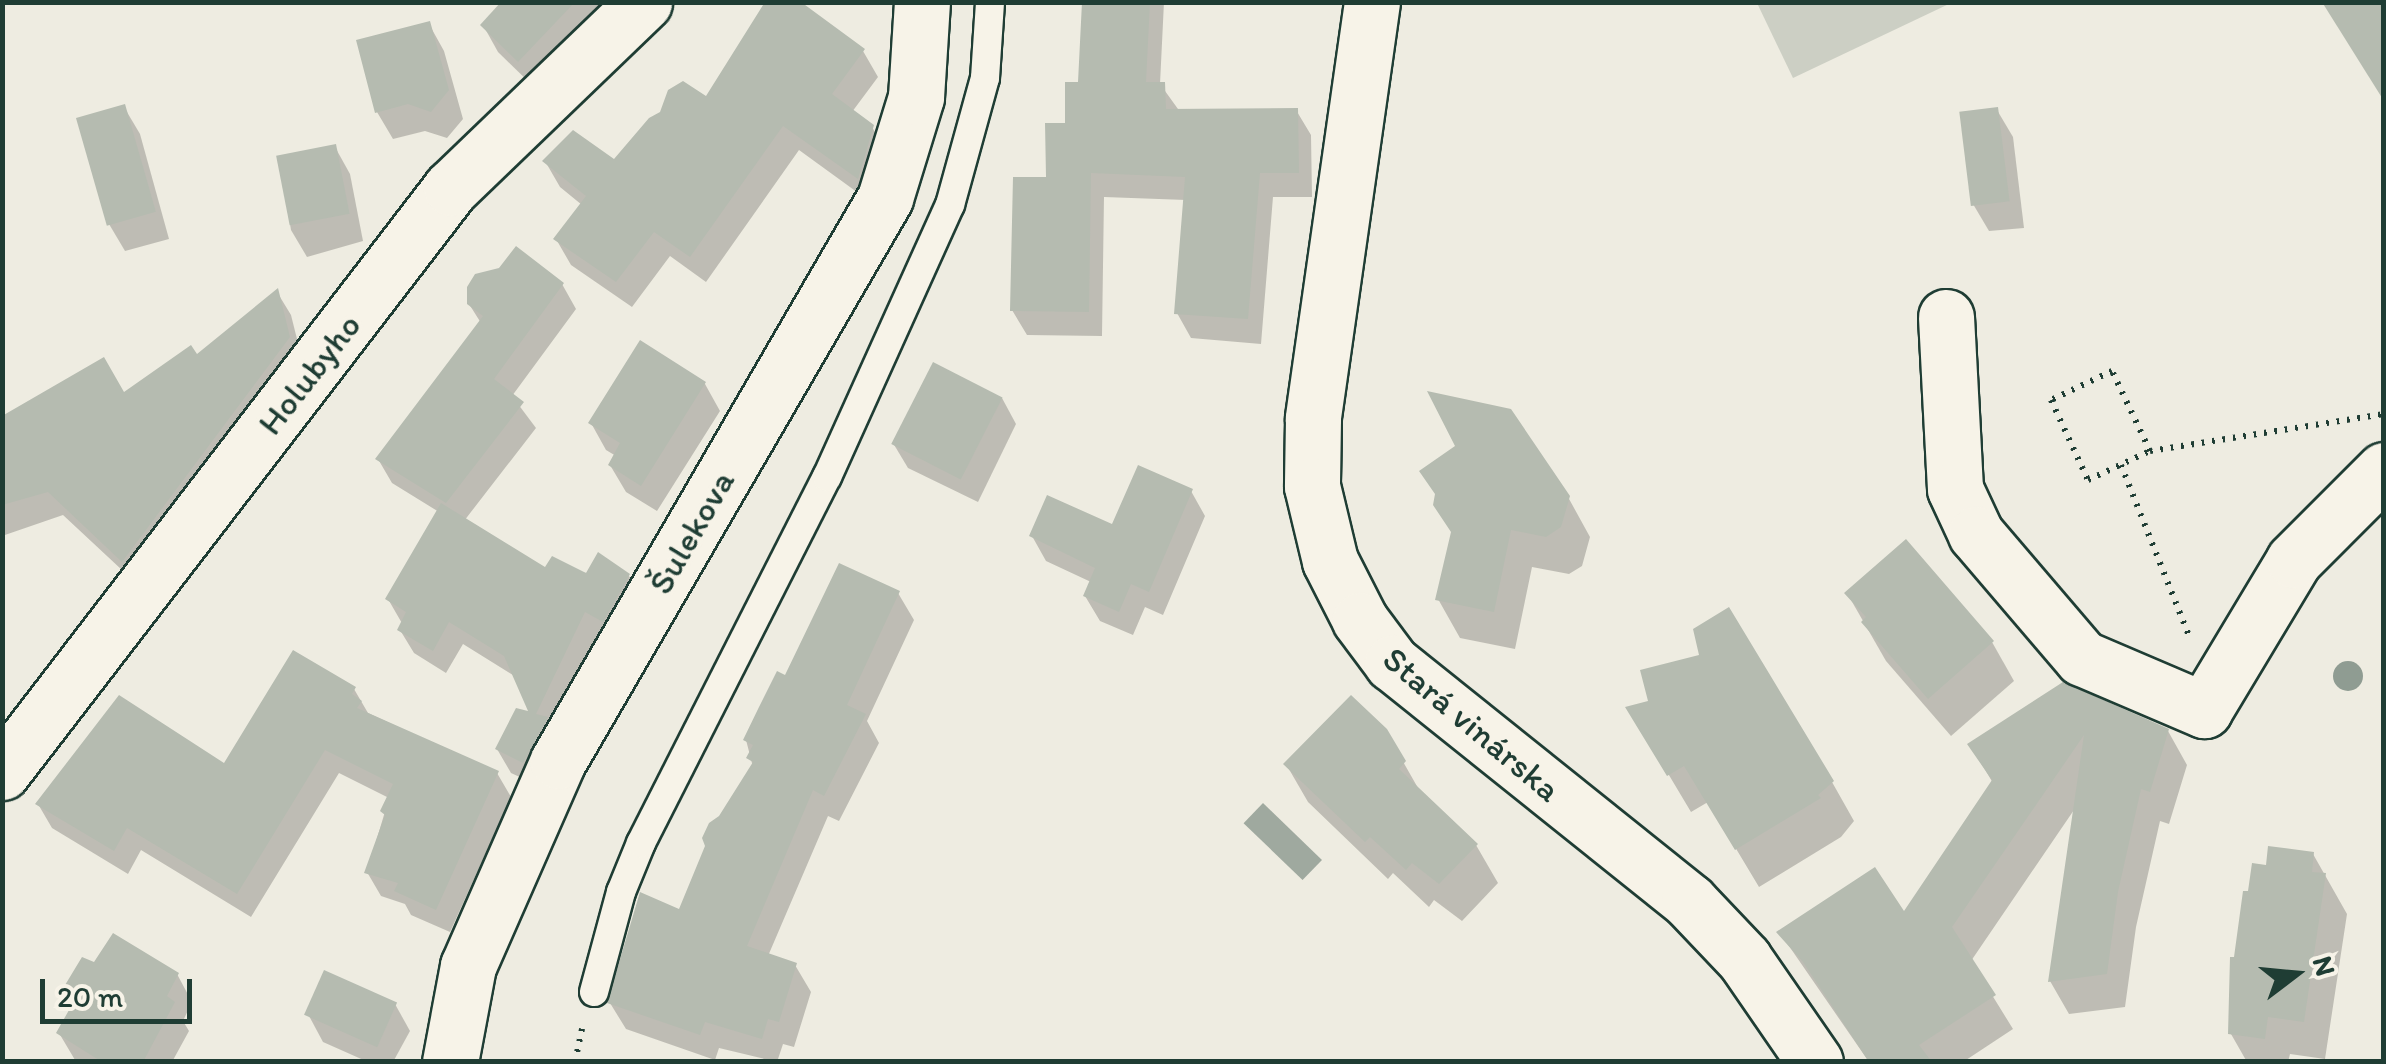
<!DOCTYPE html>
<meta charset="utf-8">
<style>
body{margin:0}
#map{position:relative;width:2386px;height:1064px;overflow:hidden;background:#eeece1;font-family:Itim,sans-serif}
div>[style]{position:absolute}
[style*='--x']{left:calc(var(--x)*1px);top:calc(var(--y)*1px);width:calc(var(--w)*1px);rotate:calc(var(--a)*1deg)}
.green>*{inset:0;background:#cccfc4}
.water>*{inset:0;background:#9fa99f;transform-origin:0 0}
.shadow>*{inset:0;background:#0003}
.building>*{inset:0;background:#b5bbb0;transform-origin:0 0}
.path>*{height:6px;margin-top:-3px;transform-origin:0;background:repeating-linear-gradient(90deg,#1f3d34 0 2.5px,transparent 0 10.5px)}
.roads{filter:drop-shadow(2px 0 #1f3d34) drop-shadow(-2px 0 #1f3d34) drop-shadow(0 2px #1f3d34) drop-shadow(0 -2px #1f3d34)}
.lane>*{height:28px;margin:-14px;padding:0 14px;transform-origin:14px;border-radius:14px;background:#f7f3e8}
.street>*{height:55px;margin:-27.5px;padding:0 27.5px;transform-origin:27.5px;border-radius:27.5px;background:#f7f3e8}
.trees>*{width:30px;height:30px;margin:-15px;border-radius:50%;background:#8f9c92}
span{translate:-50% -50%;white-space:nowrap;text-align:center;line-height:1.15;-webkit-text-stroke:8px #f7f3e8;paint-order:stroke}
.street-label{font-size:35px;color:#1f3d34}
.frame{position:absolute;inset:0;border:5px solid #1f3d34;pointer-events:none}
.north{position:absolute;left:2246px;top:924px;width:100px;height:100px;-webkit-text-stroke:8px #f7f3e8;paint-order:stroke;rotate:74deg;font-size:28px;font-weight:700;line-height:40px;text-align:center;color:#1f3d34}
.north::after{content:'';display:block;margin:auto;width:35px;height:45px;background:#1f3d34;clip-path:polygon(50% 0,100% 100%,50% 72%,0 100%)}
.scale{position:absolute;left:40px;top:979px;width:152px;height:45px;box-sizing:border-box;border:5px solid #1f3d34;border-top:0;padding-left:12px;font-size:30px;line-height:35px;white-space:nowrap;color:#1f3d34;-webkit-text-stroke:8px #f7f3e8;paint-order:stroke}
</style>
<div id="map">
<div class="green">
<i style="clip-path:polygon(1757px 3px,1951px 3px,1793px 78px)"></i>
</div>
<div class="water">
<i style="left:1263px;top:803px;width:82px;height:28px;rotate:44deg"></i>
</div>
<div class="shadow">
<i style="clip-path:polygon(514px 2px,608px 2px,534px 87px,498px 52px,483px 25px)"></i>
<i style="clip-path:polygon(1085px 2px,1164px 2px,1160px 84px,1178px 109px,1296px 110px,1311px 135px,1312px 197px,1273px 197px,1261px 344px,1191px 338px,1177px 313px,1186px 200px,1104px 197px,1102px 336px,1027px 335px,1012px 310px,1080px 85px)"></i>
<i style="clip-path:polygon(429px 24px,444px 51px,463px 119px,447px 138px,425px 131px,393px 139px,377px 112px)"></i>
<i style="clip-path:polygon(863px 51px,878px 77px,852px 112px,872px 127px,887px 153px,872px 203px,799px 150px,706px 282px,670px 256px,632px 307px,571px 265px,556px 239px,582px 205px,560px 187px,545px 161px,615px 162px,707px 99px)"></i>
<i style="clip-path:polygon(124px 107px,140px 134px,169px 239px,125px 251px,109px 224px)"></i>
<i style="clip-path:polygon(1997px 110px,2013px 137px,2024px 228px,1989px 231px,1973px 204px)"></i>
<i style="clip-path:polygon(335px 147px,350px 174px,363px 241px,307px 257px,291px 230px,279px 158px)"></i>
<i style="clip-path:polygon(562px 284px,576px 309px,512px 396px,536px 428px,464px 521px,546px 570px,629px 576px,642px 600px,616px 644px,599px 634px,552px 730px,537px 785px,511px 773px,497px 749px,533px 715px,516px 677px,463px 644px,446px 673px,414px 653px,400px 630px,403px 625px,388px 599px,439px 512px,392px 483px,378px 459px,481px 323px,469px 304px)"></i>
<i style="clip-path:polygon(277px 292px,291px 315px,303px 363px,137px 584px,63px 515px,2px 536px,2px 413px,5px 417px,124px 396px,196px 357px)"></i>
<i style="clip-path:polygon(641px 343px,705px 384px,720px 411px,657px 511px,626px 492px,610px 465px,616px 456px,606px 450px,591px 423px)"></i>
<i style="clip-path:polygon(1002px 398px,1016px 424px,978px 502px,908px 468px,893px 443px)"></i>
<i style="clip-path:polygon(1191px 491px,1205px 516px,1163px 615px,1145px 607px,1133px 635px,1100px 621px,1085px 596px,1091px 582px,1046px 561px,1032px 536px,1114px 527px)"></i>
<i style="clip-path:polygon(1568px 497px,1590px 537px,1582px 566px,1569px 574px,1532px 567px,1515px 649px,1460px 638px,1438px 599px,1453px 534px)"></i>
<i style="clip-path:polygon(898px 593px,914px 620px,867px 721px,879px 743px,839px 821px,828px 816px,768px 956px,795px 965px,811px 992px,794px 1047px,783px 1044px,777px 1062px,719px 1048px,715px 1060px,626px 1029px,610px 1003px,680px 912px,753px 767px,746px 740px,786px 679px)"></i>
<i style="clip-path:polygon(1847px 593px,1992px 642px,2014px 681px,1951px 736px,1886px 661px)"></i>
<i style="clip-path:polygon(2063px 685px,2168px 731px,2187px 765px,2169px 824px,2160px 821px,2136px 927px,2125px 1007px,2069px 1014px,2050px 981px,2076px 807px,1971px 961px,2013px 1029px,1963px 1062px,1869px 1062px,1780px 933px,1904px 916px,1993px 783px,1970px 745px)"></i>
<i style="clip-path:polygon(354px 689px,368px 713px,497px 773px,511px 797px,450px 932px,411px 915px,405px 904px,381px 896px,367px 872px,389px 798px,339px 773px,251px 917px,141px 850px,128px 874px,52px 828px,38px 804px,224px 767px)"></i>
<i style="clip-path:polygon(1651px 702px,1832px 782px,1854px 821px,1841px 837px,1759px 887px,1708px 802px,1691px 812px,1651px 745px)"></i>
<i style="clip-path:polygon(1385px 730px,1422px 795px,1476px 845px,1498px 883px,1462px 921px,1434px 900px,1429px 907px,1393px 873px,1388px 879px,1308px 802px,1286px 764px)"></i>
<i style="clip-path:polygon(2313px 854px,2347px 914px,2325px 1059px,2290px 1054px,2288px 1062px,2247px 1062px,2231px 1034px,2236px 960px,2250px 894px,2268px 868px)"></i>
<i style="clip-path:polygon(95px 966px,177px 974px,192px 1002px,183px 1021px,189px 1031px,172px 1062px,75px 1060px,59px 1033px,71px 1011px,62px 995px)"></i>
<i style="clip-path:polygon(395px 1004px,410px 1031px,393px 1062px,368px 1062px,323px 1042px,308px 1014px)"></i>
</div>
<div class="building">
<i style="clip-path:polygon(501px 2px,575px 2px,518px 62px,480px 25px)"></i>
<i style="clip-path:polygon(765px 2px,801px 2px,865px 49px,832px 94px,874px 125px,858px 179px,783px 126px,690px 257px,654px 232px,616px 282px,553px 239px,586px 196px,542px 161px,573px 130px,614px 159px,649px 118px,660px 112px,668px 90px,683px 81px,706px 96px)"></i>
<i style="clip-path:polygon(1082px 2px,1150px 2px,1146px 82px,1165px 82px,1166px 109px,1298px 108px,1299px 173px,1260px 173px,1248px 319px,1174px 314px,1185px 177px,1091px 173px,1089px 312px,1010px 311px,1013px 177px,1046px 177px,1045px 123px,1065px 123px,1065px 82px,1078px 82px)"></i>
<i style="clip-path:polygon(2322px 2px,2384px 2px,2384px 101px)"></i>
<i style="clip-path:polygon(430px 21px,449px 90px,431px 112px,408px 104px,375px 113px,356px 40px)"></i>
<i style="left:125px;top:104px;width:112px;height:51px;rotate:74deg"></i>
<i style="left:1998px;top:107px;width:95px;height:39px;rotate:83deg"></i>
<i style="left:336px;top:144px;width:71px;height:61px;rotate:79deg"></i>
<i style="clip-path:polygon(516px 246px,564px 283px,494px 379px,524px 402px,446px 503px,375px 459px,483px 316px,467px 304px,467px 287px,475px 274px,499px 268px)"></i>
<i style="clip-path:polygon(278px 288px,290px 337px,122px 562px,48px 492px,2px 505px,2px 416px,104px 357px,124px 392px,191px 345px,197px 354px)"></i>
<i style="clip-path:polygon(640px 340px,706px 382px,641px 486px,608px 465px,620px 443px,588px 423px)"></i>
<i style="left:933px;top:362px;width:78px;height:92px;rotate:27deg"></i>
<i style="clip-path:polygon(1427px 391px,1511px 409px,1570px 496px,1561px 527px,1546px 537px,1511px 530px,1494px 612px,1435px 600px,1451px 532px,1433px 505px,1435px 494px,1419px 471px,1455px 446px)"></i>
<i style="clip-path:polygon(1138px 465px,1193px 489px,1149px 592px,1131px 584px,1119px 612px,1083px 596px,1095px 568px,1029px 536px,1047px 495px,1112px 524px)"></i>
<i style="clip-path:polygon(441px 503px,545px 567px,552px 556px,586px 573px,598px 552px,630px 574px,603px 622px,585px 612px,536px 714px,548px 717px,523px 763px,495px 749px,516px 708px,528px 711px,504px 656px,449px 622px,433px 651px,397px 630px,406px 612px,385px 599px)"></i>
<i style="clip-path:polygon(1906px 539px,1994px 641px,1928px 699px,1861px 622px,1866px 617px,1844px 593px)"></i>
<i style="clip-path:polygon(839px 563px,900px 591px,847px 705px,866px 714px,824px 796px,813px 790px,747px 946px,797px 963px,779px 1022px,768px 1019px,762px 1039px,705px 1022px,700px 1035px,607px 1003px,640px 892px,679px 909px,705px 846px,702px 838px,709px 823px,719px 816px,753px 762px,746px 758px,753px 745px,743px 740px,759px 707px,777px 671px,785px 675px)"></i>
<i style="clip-path:polygon(1729px 607px,1834px 781px,1818px 795px,1821px 798px,1735px 850px,1684px 766px,1667px 776px,1625px 707px,1648px 701px,1640px 670px,1699px 655px,1693px 629px)"></i>
<i style="clip-path:polygon(293px 650px,356px 687px,352px 694px,362px 701px,357px 708px,499px 771px,436px 910px,394px 891px,398px 883px,364px 873px,385px 815px,380px 811px,393px 784px,325px 750px,237px 894px,127px 828px,114px 851px,35px 804px,119px 695px,224px 763px)"></i>
<i style="clip-path:polygon(2063px 682px,2169px 729px,2150px 792px,2141px 789px,2118px 892px,2107px 974px,2048px 982px,2084px 735px,1952px 927px,1996px 995px,1919px 1045px,1932px 1062px,1869px 1062px,1803px 962px,1776px 932px,1875px 867px,1904px 911px,1992px 780px,1967px 744px)"></i>
<i style="clip-path:polygon(1351px 695px,1387px 729px,1406px 761px,1399px 769px,1478px 844px,1439px 884px,1412px 863px,1406px 870px,1370px 837px,1365px 842px,1283px 764px)"></i>
<i style="clip-path:polygon(2268px 846px,2314px 852px,2312px 872px,2326px 873px,2304px 1022px,2268px 1017px,2265px 1039px,2228px 1034px,2230px 957px,2234px 957px,2243px 891px,2248px 891px,2252px 863px,2266px 865px)"></i>
<i style="clip-path:polygon(113px 933px,179px 973px,167px 996px,175px 1002px,143px 1062px,102px 1062px,56px 1033px,73px 1003px,59px 995px,82px 957px,94px 962px)"></i>
<i style="left:324px;top:970px;width:80px;height:49px;rotate:24deg"></i>
</div>
<div class="path">
<i style="--x:2150;--y:451;--w:89;--a:-115.4"></i>
<i style="--x:2112;--y:371;--w:68;--a:154.6"></i>
<i style="--x:2051;--y:400;--w:88;--a:65.2"></i>
<i style="--x:2088;--y:480;--w:68;--a:-25.1"></i>
<i style="--x:2150;--y:451;--w:237;--a:-9"></i>
<i style="--x:2121;--y:465;--w:184;--a:68.3"></i>
<i style="--x:575;--y:1062;--w:34;--a:-78"></i>
</div>
<div class="roads">
<div class="lane">
<i style="--x:594;--y:992;--w:104;--a:-74.9"></i>
<i style="--x:621;--y:892;--w:53;--a:-67.8"></i>
<i style="--x:641;--y:843;--w:411;--a:-63.1"></i>
<i style="--x:827;--y:477;--w:299;--a:-65.7"></i>
<i style="--x:950;--y:205;--w:132;--a:-74.6"></i>
<i style="--x:985;--y:78;--w:76;--a:-86.2"></i>
</div>
<div class="street">
<i style="--x:1372;--y:2;--w:421;--a:98.1"></i>
<i style="--x:1313;--y:419;--w:67;--a:90.9"></i>
<i style="--x:1312;--y:486;--w:77;--a:76.5"></i>
<i style="--x:1330;--y:561;--w:66;--a:63"></i>
<i style="--x:1360;--y:620;--w:54;--a:53.3"></i>
<i style="--x:1392;--y:663;--w:381;--a:38.7"></i>
<i style="--x:1689;--y:901;--w:80;--a:46.5"></i>
<i style="--x:1744;--y:959;--w:125;--a:55.4"></i>
<i style="--x:1946;--y:317;--w:172;--a:87"></i>
<i style="--x:1955;--y:489;--w:50;--a:65"></i>
<i style="--x:1976;--y:534;--w:163;--a:49.5"></i>
<i style="--x:2082;--y:658;--w:133;--a:23.1"></i>
<i style="--x:2204;--y:710;--w:175;--a:-59"></i>
<i style="--x:2294;--y:560;--w:127;--a:-45"></i>
<i style="--x:2;--y:772;--w:737;--a:-52.45"></i>
<i style="--x:451;--y:188;--w:268;--a:-43.9"></i>
<i style="--x:450;--y:1062;--w:98;--a:-79.4"></i>
<i style="--x:468;--y:966;--w:224;--a:-66.3"></i>
<i style="--x:558;--y:761;--w:651;--a:-59.85"></i>
<i style="--x:885;--y:198;--w:106;--a:-72.9"></i>
<i style="--x:916;--y:97;--w:95;--a:-86.4"></i>
</div>
</div>
<div class="trees">
<i style="left:2348px;top:676px"></i>
</div>
<div class="street-label">
<span style="left:309px;top:374px;rotate:-52deg">Holubyho</span>
<span style="left:691px;top:532px;rotate:-60deg">Šulekova</span>
<span style="left:1472px;top:724px;rotate:40deg">Stará vinárska</span>
</div>
<div class="frame"></div>
<div class="north">N</div>
<div class="scale">20 m</div>
</div>
